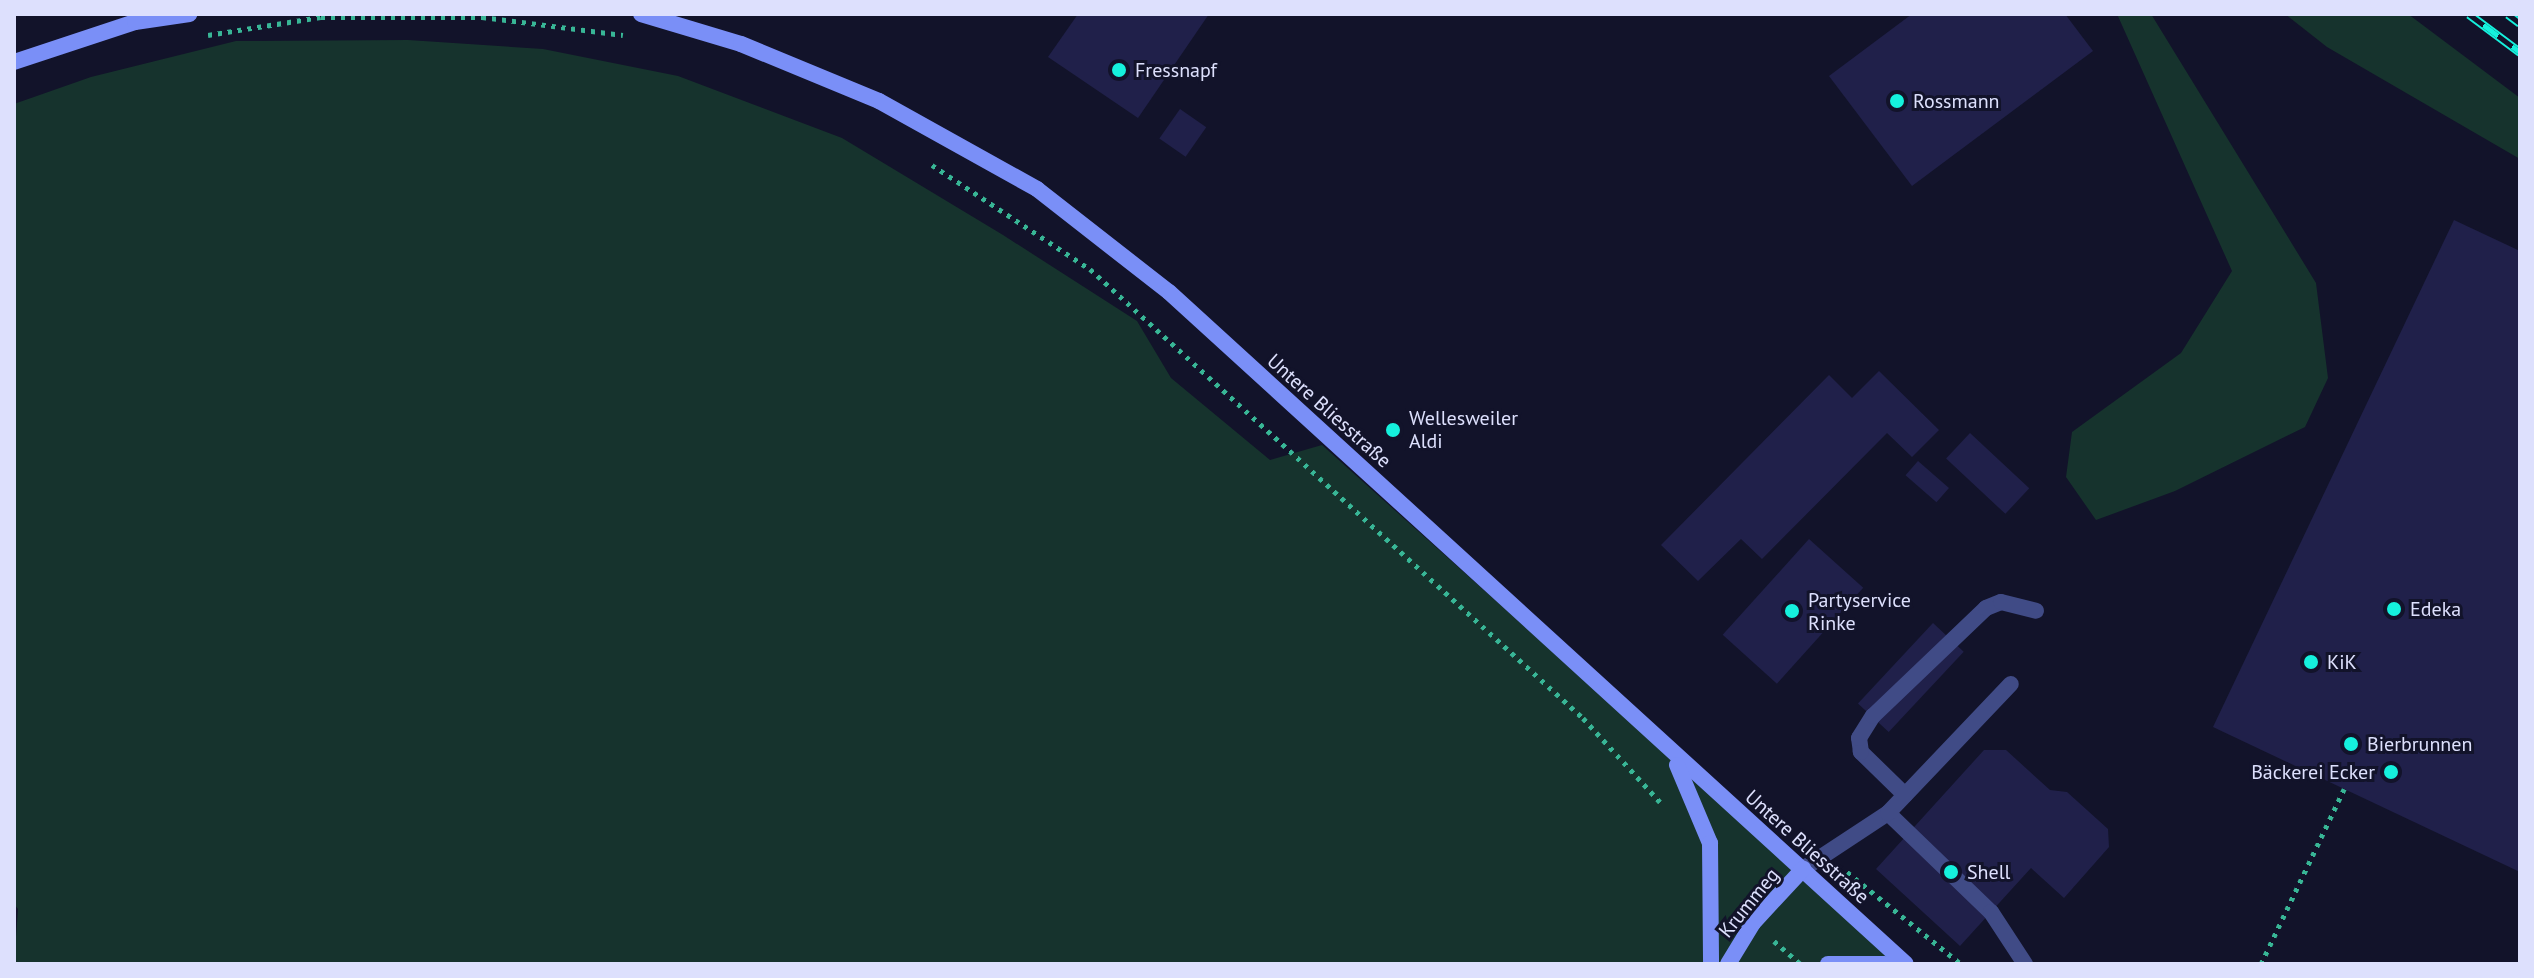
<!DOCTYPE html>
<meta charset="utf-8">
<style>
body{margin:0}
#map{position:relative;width:2534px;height:978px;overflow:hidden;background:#12132a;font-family:"PT Sans",sans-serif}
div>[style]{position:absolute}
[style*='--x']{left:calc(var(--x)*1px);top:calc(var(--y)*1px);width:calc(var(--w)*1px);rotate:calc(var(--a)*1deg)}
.green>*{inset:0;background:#16332d}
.building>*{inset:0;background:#20204a;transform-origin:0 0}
.path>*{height:5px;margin-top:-2.5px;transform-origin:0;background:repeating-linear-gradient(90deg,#38b696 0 4px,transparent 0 10px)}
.lane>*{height:16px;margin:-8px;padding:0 8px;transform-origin:8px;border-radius:8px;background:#404b86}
.secondary>*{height:16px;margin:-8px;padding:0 8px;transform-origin:8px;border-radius:8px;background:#7a8ff7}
.rail>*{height:9px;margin-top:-4.5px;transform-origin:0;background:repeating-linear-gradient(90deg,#12132a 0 18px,#15f1dd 0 36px);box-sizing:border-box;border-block:2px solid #15f1dd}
.dots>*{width:22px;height:22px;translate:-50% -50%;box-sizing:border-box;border:4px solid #12132a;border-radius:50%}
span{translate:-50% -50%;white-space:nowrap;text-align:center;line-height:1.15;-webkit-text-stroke:6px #12132a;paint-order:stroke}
.poi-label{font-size:20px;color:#dde0fd}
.left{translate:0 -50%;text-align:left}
.right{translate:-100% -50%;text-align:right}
.street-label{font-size:20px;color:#dde0fd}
.frame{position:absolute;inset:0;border:16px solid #dde0fd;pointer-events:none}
</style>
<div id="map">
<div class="green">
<i style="clip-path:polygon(2117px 14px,2151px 14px,2316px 283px,2328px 378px,2305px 427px,2175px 491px,2096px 520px,2066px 477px,2072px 432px,2181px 353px,2232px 271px)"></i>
<i style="clip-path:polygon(2285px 14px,2408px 14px,2520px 98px,2520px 159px,2327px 47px)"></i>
<i style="clip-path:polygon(408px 40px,543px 49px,678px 76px,842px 138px,1003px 235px,1137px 321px,1171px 378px,1270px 460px,1322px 445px,1901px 964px,14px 964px,18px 909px,14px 904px,14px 104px,91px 77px,236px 41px)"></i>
</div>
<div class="building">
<i style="clip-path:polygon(1078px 14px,1209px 14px,1138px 118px,1048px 57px)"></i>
<i style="clip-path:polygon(1912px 14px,2065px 14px,2093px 51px,1912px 186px,1829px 76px)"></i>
<i style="left:1180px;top:109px;width:32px;height:36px;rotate:35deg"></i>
<i style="clip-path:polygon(2454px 220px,2520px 251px,2520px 872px,2213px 727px)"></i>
<i style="clip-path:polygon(1879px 371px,1939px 430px,1912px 457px,1887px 433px,1762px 559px,1741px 539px,1698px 581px,1661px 545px,1829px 375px,1852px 398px)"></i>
<i style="left:1970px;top:433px;width:81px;height:35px;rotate:43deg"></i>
<i style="left:1918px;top:461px;width:41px;height:19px;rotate:41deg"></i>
<i style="left:1809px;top:539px;width:73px;height:129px;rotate:42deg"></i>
<i style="left:1933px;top:623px;width:42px;height:110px;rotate:43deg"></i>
<i style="clip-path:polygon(1984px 750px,2006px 750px,2050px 790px,2067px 792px,2108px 829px,2109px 847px,2064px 898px,2031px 868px,1960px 946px,1876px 869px)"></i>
</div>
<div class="path">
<i style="--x:208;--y:35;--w:114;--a:-9.1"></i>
<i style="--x:321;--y:17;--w:161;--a:0"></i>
<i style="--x:482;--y:17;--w:142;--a:7.3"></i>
<i style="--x:932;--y:165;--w:189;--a:33.4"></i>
<i style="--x:1090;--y:269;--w:667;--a:42.33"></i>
<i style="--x:1583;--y:718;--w:114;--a:47.5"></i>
<i style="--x:1847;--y:872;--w:146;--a:38.9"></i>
<i style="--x:1774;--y:941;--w:35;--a:41"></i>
<i style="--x:2261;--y:964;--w:194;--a:-64.6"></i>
</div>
<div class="lane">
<i style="--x:1905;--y:795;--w:62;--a:-135.7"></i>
<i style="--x:1861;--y:752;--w:14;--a:-98"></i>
<i style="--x:1859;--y:738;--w:26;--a:-58"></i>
<i style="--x:1873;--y:716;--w:156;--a:-43.7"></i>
<i style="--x:1986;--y:608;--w:16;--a:-22"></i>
<i style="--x:2001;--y:602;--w:36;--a:14"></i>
<i style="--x:1888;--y:813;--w:143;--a:43.9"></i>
<i style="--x:1991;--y:912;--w:62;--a:56.8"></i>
<i style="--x:1803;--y:869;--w:102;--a:-33.4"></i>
<i style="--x:1888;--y:813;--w:178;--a:-46.4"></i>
</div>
<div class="secondary">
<i style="--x:641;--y:14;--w:104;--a:16.7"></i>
<i style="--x:741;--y:44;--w:149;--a:22.4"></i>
<i style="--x:879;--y:101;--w:181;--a:29.1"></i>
<i style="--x:1037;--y:189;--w:167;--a:38"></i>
<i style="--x:1169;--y:292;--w:997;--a:42.36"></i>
<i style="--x:14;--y:62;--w:127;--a:-18.3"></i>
<i style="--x:135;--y:22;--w:55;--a:-8.4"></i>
<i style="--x:1677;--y:765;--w:85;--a:67.1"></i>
<i style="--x:1710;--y:843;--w:121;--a:89.5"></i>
<i style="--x:1728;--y:964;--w:48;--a:-58.6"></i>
<i style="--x:1753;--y:923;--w:74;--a:-47.2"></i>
<i style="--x:1828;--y:964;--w:57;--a:0"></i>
</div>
<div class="rail">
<i style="--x:2469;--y:14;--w:64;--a:36.7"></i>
<i style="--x:2508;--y:14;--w:15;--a:37"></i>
</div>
<div class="dots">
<i style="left:1119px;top:70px;background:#15f1dd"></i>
<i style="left:1897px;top:101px;background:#15f1dd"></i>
<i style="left:1393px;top:430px;background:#15f1dd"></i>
<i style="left:2394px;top:609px;background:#15f1dd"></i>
<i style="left:1792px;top:611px;background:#15f1dd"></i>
<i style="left:2311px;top:662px;background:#15f1dd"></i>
<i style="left:2351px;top:744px;background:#15f1dd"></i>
<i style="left:2391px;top:772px;background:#15f1dd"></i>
<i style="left:1951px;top:872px;background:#15f1dd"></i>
</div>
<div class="poi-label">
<span class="left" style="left:1135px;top:70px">Fressnapf</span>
<span class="left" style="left:1913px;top:101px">Rossmann</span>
<span class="left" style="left:1409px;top:430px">Wellesweiler<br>Aldi</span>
<span class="left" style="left:1808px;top:612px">Partyservice<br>Rinke</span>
<span class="left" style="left:2410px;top:609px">Edeka</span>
<span class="left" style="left:2327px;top:662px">KiK</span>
<span class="left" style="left:2367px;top:744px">Bierbrunnen</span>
<span class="right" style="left:2375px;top:772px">Bäckerei Ecker</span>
<span class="left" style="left:1967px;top:872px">Shell</span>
</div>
<div class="street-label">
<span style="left:1329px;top:411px;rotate:42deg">Untere Bliesstraße</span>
<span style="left:1807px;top:847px;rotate:42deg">Untere Bliesstraße</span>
<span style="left:1749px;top:903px;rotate:-51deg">Krummeg</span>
</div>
<div class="frame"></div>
</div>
